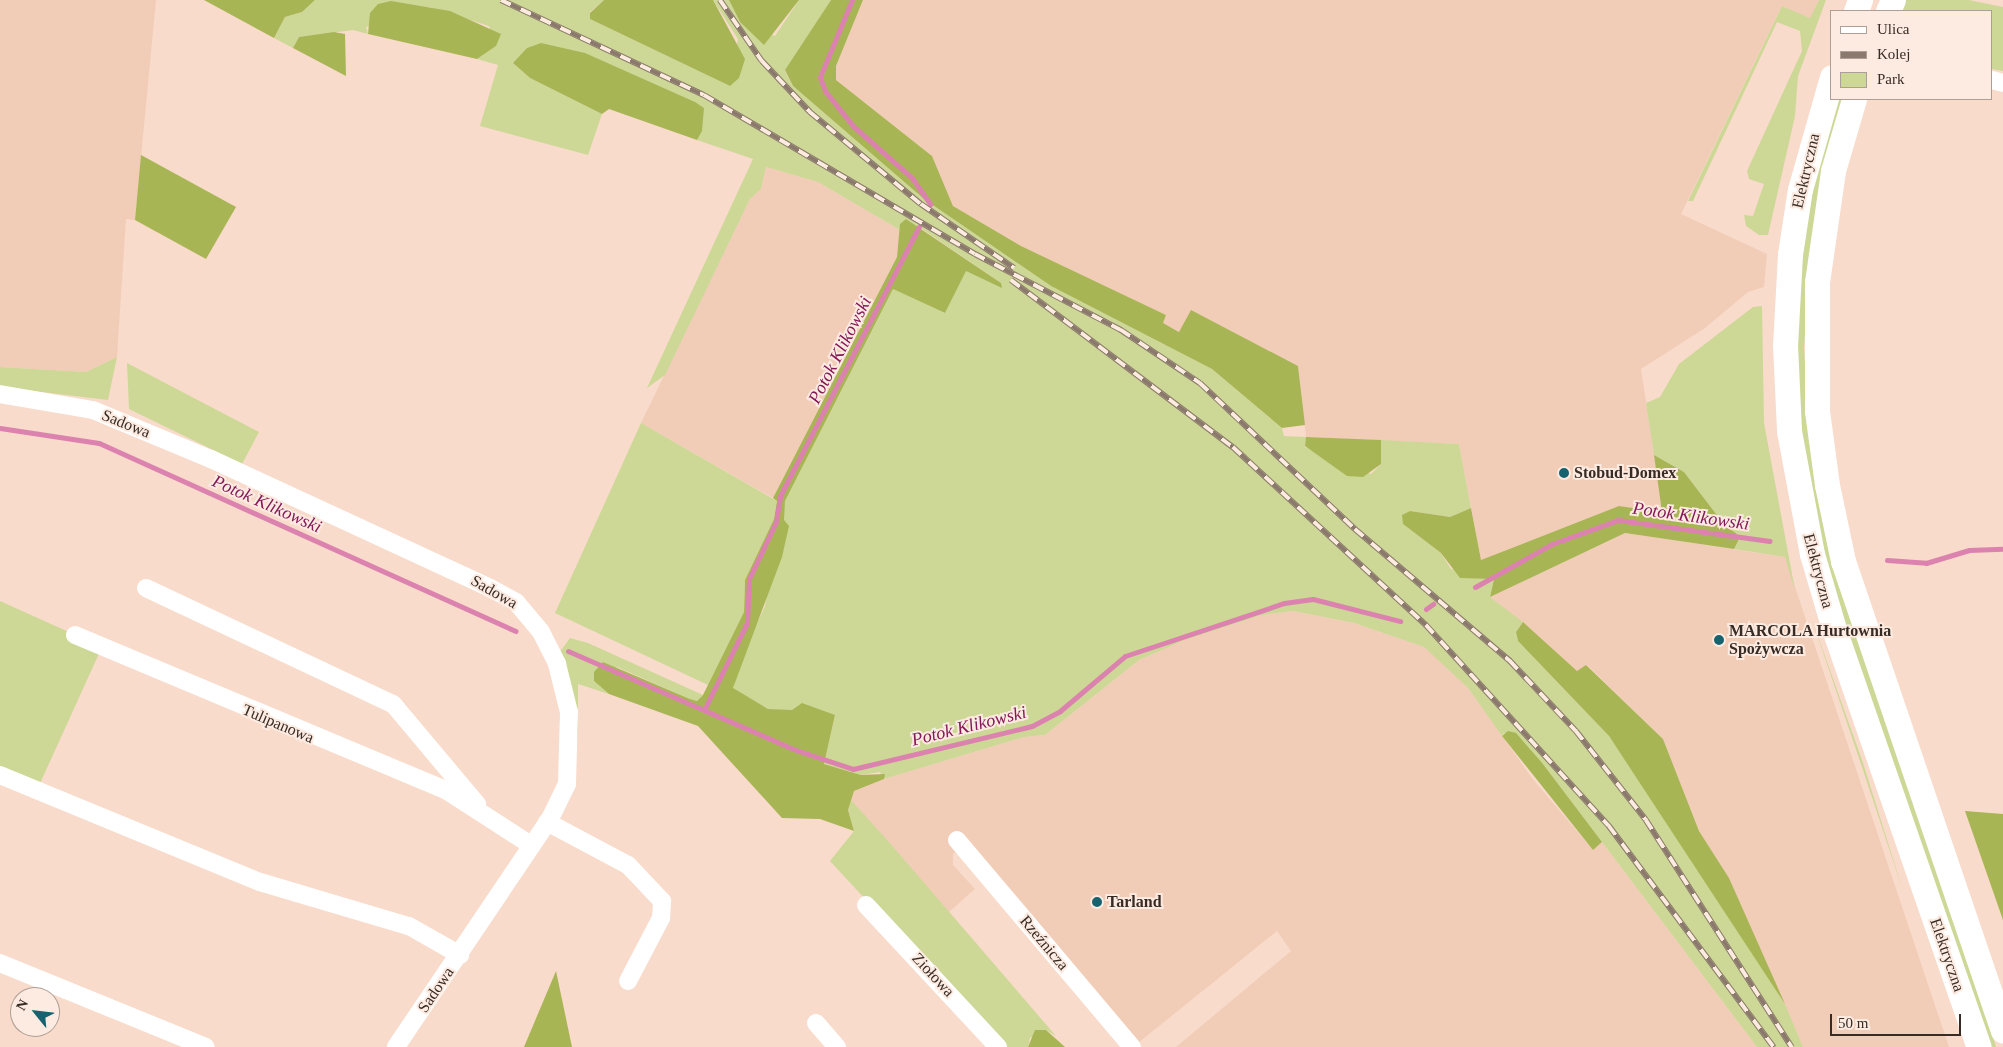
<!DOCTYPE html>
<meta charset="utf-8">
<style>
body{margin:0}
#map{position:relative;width:2003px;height:1047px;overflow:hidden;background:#f8dbca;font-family:Georgia,serif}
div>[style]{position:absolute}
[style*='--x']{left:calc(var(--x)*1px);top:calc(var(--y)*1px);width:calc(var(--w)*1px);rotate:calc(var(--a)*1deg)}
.built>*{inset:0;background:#f1cdb8}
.green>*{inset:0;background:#cdd897}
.forest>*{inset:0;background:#a8b554}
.stream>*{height:5px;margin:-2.5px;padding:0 2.5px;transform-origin:2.5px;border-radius:2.5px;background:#dc82af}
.street>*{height:18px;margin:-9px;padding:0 9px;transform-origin:9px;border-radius:9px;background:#fff}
.secondary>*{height:25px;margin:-12.5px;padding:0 12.5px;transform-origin:12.5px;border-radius:12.5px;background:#fff}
.rail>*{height:5.5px;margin-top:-2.75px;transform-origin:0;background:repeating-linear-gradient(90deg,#fdebe1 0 11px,#8c796d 0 22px);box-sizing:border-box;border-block:1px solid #8c796d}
.dots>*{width:14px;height:14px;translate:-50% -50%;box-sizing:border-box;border:2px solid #fdebe1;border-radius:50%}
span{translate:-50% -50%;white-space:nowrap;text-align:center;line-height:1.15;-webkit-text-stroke:4px #fdebe1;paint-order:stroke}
.street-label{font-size:16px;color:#372c25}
.poi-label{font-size:16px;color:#372c25;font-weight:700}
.left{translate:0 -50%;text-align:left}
.water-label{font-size:18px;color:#841959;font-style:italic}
.legend{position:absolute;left:1830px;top:10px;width:162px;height:90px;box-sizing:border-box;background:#fdebe1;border:1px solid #ae9f96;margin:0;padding:6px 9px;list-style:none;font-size:15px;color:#372c25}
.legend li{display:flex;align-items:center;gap:10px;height:25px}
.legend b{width:25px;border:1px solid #ae9f96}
.north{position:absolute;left:10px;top:987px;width:50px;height:50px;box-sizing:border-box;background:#fdebe1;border:1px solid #ae9f96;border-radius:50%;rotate:299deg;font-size:14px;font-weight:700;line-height:20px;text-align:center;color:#372c25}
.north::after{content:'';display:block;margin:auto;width:18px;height:22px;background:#16626e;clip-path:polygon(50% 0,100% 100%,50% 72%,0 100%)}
.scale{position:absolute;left:1830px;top:1014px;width:131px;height:22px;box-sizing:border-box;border:2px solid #372c25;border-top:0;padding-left:6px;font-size:15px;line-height:18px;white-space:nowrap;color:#372c25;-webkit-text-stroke:4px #fdebe1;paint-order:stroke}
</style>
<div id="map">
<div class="built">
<i style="clip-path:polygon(0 0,156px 0,135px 220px,126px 219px,117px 357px,86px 372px,0 367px)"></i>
<i style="clip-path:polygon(863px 0,1819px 0,1811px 19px,1782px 6px,1681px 214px,1767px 254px,1764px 287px,1748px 292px,1705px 328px,1641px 369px,1663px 512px,1619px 506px,1481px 560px,1459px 444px,1306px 437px,1298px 366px,1191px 311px,1180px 332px,1162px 323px,1166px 315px,1021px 246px,953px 206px,932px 156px,836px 80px,836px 66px)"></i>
<i style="clip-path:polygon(766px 167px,818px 182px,900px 230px,897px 257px,773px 498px,641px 423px,750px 199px,761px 189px)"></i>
<i style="clip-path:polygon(1625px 533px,1785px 557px,1949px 1047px,1803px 1047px,1729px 878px,1699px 831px,1663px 739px,1587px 665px,1578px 672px,1490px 597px)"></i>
<i style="clip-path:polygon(1293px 611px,1354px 623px,1424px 647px,1438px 659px,1468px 688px,1532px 778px,1593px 850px,1602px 842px,1757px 1047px,1176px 1047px,1291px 951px,1277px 931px,1138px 1043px,966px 845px,953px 854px,953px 865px,975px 889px,949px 912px,851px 800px,854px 791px,884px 779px,1024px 737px,1045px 735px,1139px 660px,1185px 640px,1262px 615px)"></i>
</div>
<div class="green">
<i style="clip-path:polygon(315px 0,604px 0,590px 12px,590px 19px,730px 86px,738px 39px,713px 0,729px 0,740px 22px,775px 36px,799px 0,831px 0,785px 71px,793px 86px,924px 199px,1051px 286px,1212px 369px,1282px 428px,1284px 436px,1306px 437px,1305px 447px,1371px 474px,1381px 464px,1381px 440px,1459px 444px,1471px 508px,1450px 517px,1410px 511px,1403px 524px,1441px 553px,1451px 569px,1494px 579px,1490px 597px,1523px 622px,1516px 632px,1518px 641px,1609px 736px,1752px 948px,1785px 1004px,1803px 1047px,1757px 1047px,1543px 764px,1504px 733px,1502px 736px,1468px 688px,1424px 647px,1354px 623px,1293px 611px,1262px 615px,1185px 640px,1139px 660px,1045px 735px,1024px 737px,884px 779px,880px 772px,861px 775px,824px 764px,835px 715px,768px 709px,733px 689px,738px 665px,765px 606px,785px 501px,893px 289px,945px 313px,966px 270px,1001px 283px,922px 229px,900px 224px,900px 230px,818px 182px,766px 167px,761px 189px,750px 199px,665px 375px,647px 388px,753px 159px,697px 140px,704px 108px,652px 84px,513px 63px,530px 78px,602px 114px,588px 155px,480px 126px,498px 65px,477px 59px,496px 46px,489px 26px,429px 7px,366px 27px,368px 34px,353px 30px,299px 37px,293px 48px,274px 38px,285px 17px,302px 12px)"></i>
<i style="clip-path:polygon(1819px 0,1826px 0,1798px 76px,1795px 116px,1768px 235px,1759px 235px,1746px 226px,1744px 215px,1753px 216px,1764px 184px,1749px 179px,1747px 171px,1802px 51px,1800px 31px,1777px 22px,1693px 201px,1688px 201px,1782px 6px,1810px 18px)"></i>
<i style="clip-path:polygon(1905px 0,1969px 0,2003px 7px,2003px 71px,1992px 69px,1992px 11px,1901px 11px)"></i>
<i style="clip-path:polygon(1835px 99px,1844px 99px,1811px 250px,1804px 348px,1809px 429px,1996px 1047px,1986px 1047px,1826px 570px,1797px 417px,1797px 285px,1811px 184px)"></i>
<i style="clip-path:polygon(1762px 306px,1764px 423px,1795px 590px,1785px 557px,1734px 549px,1739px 539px,1736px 533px,1726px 527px,1684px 472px,1654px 455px,1646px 403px,1660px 397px,1679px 364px,1753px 307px)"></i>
<i style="clip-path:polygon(117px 357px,108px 400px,0 387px,0 367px,86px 372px)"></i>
<i style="clip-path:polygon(127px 363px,259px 432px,242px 464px,129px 409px)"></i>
<i style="clip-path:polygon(641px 423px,777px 501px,774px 519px,745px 580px,744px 612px,708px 685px,555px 613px)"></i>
<i style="clip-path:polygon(0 601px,102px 647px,37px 790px,0 775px)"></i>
<i style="clip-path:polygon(1810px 614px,1863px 763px,1904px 894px,1862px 767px)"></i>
<i style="clip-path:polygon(570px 638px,588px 643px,703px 695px,697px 701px,690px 699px,617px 667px,594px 681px,609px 694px,578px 684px,578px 740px,575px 706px,559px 653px)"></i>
<i style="clip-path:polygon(851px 800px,889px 842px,1056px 1036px,1046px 1030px,1030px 1038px,1028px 1047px,1002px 1047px,830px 861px,854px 831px,848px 810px)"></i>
</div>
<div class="forest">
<i style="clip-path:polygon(204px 0,315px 0,302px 12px,285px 17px,274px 38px)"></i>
<i style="clip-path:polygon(604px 0,713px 0,745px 59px,739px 78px,730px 86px,590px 19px,590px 13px)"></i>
<i style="clip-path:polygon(729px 0,799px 0,764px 45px,740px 22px)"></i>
<i style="clip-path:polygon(831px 0,863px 0,836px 66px,836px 80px,932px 156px,953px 206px,1021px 246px,1166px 315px,1163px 323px,1179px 332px,1191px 310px,1298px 366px,1305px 425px,1282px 428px,1212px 369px,1051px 286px,924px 199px,793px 86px,785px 70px)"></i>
<i style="clip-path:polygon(391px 1px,450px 11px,501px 34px,496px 46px,477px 59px,368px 34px,370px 13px,378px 4px)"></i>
<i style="clip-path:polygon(334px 32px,345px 34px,346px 76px,293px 48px,299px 37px)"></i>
<i style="clip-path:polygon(541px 43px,585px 53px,695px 102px,704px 108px,702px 131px,697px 140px,609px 109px,602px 114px,530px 78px,513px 63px,527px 48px)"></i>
<i style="clip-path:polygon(141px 155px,236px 207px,206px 259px,135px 220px)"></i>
<i style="clip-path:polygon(906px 219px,1001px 283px,1002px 288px,966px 271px,945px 313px,893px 289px,785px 501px,784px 520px,789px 526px,782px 557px,733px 688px,768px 709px,792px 710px,802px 703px,835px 715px,824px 764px,861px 775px,885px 774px,884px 779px,854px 791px,848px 810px,854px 831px,820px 819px,782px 818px,698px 726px,609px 694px,594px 681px,594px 672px,603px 662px,690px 699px,697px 701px,703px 695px,744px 612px,745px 580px,774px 519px,777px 501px,773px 498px,897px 257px,900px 224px)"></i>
<i style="clip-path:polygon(1306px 437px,1381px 440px,1381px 464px,1363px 477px,1347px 476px,1305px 446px)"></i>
<i style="clip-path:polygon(1654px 455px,1684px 472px,1726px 527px,1736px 533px,1739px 539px,1734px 549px,1625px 533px,1490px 597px,1494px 579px,1460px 578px,1441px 553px,1403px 524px,1402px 515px,1410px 511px,1450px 517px,1471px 508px,1481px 560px,1619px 506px,1662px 512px)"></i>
<i style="clip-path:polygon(1523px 622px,1577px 671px,1586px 665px,1663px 739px,1699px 831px,1729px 878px,1785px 1004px,1609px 736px,1518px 641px,1516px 632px)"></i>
<i style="clip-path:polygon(1508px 731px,1516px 733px,1543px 764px,1602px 842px,1593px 850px,1502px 736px)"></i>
<i style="clip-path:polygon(1965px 811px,2003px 814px,2003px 920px)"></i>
<i style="clip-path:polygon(556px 971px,572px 1047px,524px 1047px)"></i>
<i style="clip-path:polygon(1035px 1030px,1046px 1030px,1065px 1047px,1028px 1047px)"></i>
</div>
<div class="stream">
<i style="--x:852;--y:0;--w:83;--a:112.6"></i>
<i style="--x:820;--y:77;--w:15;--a:70"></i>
<i style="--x:825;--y:91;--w:45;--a:51.3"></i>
<i style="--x:853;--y:126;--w:79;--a:41.4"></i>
<i style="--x:912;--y:178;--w:32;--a:55"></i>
<i style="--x:0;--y:428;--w:100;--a:8.6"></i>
<i style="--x:99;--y:443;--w:457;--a:24.3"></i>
<i style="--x:1887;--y:560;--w:39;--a:4"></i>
<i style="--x:1926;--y:563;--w:45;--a:-16.8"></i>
<i style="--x:1969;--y:550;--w:34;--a:-2"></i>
<i style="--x:1475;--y:587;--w:88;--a:-29.2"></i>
<i style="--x:1552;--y:544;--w:70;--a:-20"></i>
<i style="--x:1618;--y:520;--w:153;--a:7.9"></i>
<i style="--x:1426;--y:609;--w:9;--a:-36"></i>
<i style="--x:568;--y:651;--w:245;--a:23.5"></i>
<i style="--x:793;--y:749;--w:63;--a:18.4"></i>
<i style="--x:853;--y:769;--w:184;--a:-13.5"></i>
<i style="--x:1032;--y:726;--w:32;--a:-28"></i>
<i style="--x:1060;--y:711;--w:85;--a:-40.2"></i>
<i style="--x:1125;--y:656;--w:168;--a:-18.4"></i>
<i style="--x:1284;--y:603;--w:29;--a:-8"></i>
<i style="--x:1313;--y:599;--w:90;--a:14.2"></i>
<i style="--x:705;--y:708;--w:95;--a:-63.7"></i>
<i style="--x:747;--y:623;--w:44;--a:-87.4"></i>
<i style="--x:749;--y:579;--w:63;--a:-64.7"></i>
<i style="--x:776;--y:522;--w:26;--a:-81"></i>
<i style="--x:780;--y:496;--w:303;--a:-62.7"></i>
</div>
<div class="street">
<i style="--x:1992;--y:80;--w:11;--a:15"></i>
<i style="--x:0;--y:394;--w:94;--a:9.8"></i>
<i style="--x:93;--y:410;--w:128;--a:22.6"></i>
<i style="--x:211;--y:459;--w:307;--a:24.8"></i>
<i style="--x:490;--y:588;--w:30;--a:28"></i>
<i style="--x:516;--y:602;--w:39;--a:50"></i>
<i style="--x:541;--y:632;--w:36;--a:63"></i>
<i style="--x:557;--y:664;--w:49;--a:76"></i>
<i style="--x:569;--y:712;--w:72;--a:91.6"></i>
<i style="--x:567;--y:784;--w:37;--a:116"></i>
<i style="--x:551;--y:817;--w:277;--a:124"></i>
<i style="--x:146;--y:588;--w:273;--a:25.2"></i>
<i style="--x:393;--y:704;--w:131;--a:50"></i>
<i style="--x:75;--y:635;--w:400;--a:22.7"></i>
<i style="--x:444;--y:789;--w:103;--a:32.8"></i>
<i style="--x:0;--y:775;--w:281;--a:22.4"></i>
<i style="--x:260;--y:882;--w:155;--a:16.5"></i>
<i style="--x:409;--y:926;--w:59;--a:29.6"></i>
<i style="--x:547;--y:822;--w:92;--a:28"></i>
<i style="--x:628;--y:865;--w:50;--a:46.6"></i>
<i style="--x:662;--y:901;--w:17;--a:93"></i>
<i style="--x:661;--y:918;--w:71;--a:117.6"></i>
<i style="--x:957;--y:840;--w:271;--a:49.8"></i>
<i style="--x:866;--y:905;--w:194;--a:47.1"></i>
<i style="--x:0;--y:963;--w:222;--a:22.2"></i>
<i style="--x:816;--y:1023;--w:32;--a:49"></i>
</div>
<div class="secondary">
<i style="--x:1856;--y:11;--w:12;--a:-70"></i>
<i style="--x:1888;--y:11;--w:12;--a:-66"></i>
<i style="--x:1832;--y:77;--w:116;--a:105.9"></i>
<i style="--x:1800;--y:189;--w:66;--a:98.7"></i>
<i style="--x:1790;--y:254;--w:91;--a:93.1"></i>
<i style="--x:1785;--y:345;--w:86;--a:87.3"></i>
<i style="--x:1789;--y:431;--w:125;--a:79.4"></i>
<i style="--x:1812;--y:554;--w:78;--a:73.7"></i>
<i style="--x:1834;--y:629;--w:442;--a:70.9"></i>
<i style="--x:1854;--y:99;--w:75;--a:106.3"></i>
<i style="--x:1833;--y:171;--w:112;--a:98.2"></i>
<i style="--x:1817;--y:282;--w:129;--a:90"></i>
<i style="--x:1817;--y:411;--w:75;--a:82.3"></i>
<i style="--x:1827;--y:485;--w:78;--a:78.1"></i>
<i style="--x:1843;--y:561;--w:496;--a:71.2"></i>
</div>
<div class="rail">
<i style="--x:501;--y:0;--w:224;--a:25.1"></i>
<i style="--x:704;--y:95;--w:314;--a:30.4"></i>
<i style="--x:975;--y:254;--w:165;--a:27.5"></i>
<i style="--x:1121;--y:330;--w:95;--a:33.9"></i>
<i style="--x:1200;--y:383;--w:213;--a:43.3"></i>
<i style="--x:1355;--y:529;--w:204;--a:40.4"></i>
<i style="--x:1510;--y:661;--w:96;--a:46.7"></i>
<i style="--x:1576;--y:731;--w:113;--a:51.8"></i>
<i style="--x:1646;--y:820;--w:270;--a:57.3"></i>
<i style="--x:720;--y:0;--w:74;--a:55.5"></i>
<i style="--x:762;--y:61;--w:70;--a:46.7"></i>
<i style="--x:810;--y:112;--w:144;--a:39.7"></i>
<i style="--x:921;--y:204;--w:113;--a:34.5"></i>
<i style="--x:1011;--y:280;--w:278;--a:37"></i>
<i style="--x:1233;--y:447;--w:263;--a:42.7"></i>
<i style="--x:1426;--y:625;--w:272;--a:47.7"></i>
<i style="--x:1609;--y:826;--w:276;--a:53.3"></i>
</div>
<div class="dots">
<i style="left:1564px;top:473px;background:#16626e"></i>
<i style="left:1719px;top:640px;background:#16626e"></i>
<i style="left:1097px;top:902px;background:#16626e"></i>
</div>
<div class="street-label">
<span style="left:1806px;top:171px;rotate:-77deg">Elektryczna</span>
<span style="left:126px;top:424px;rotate:22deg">Sadowa</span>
<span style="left:1818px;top:571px;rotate:75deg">Elektryczna</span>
<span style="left:494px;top:592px;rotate:30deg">Sadowa</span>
<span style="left:278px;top:724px;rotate:23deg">Tulipanowa</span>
<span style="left:1044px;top:943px;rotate:50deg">Rzeźnicza</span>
<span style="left:1947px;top:955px;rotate:71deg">Elektryczna</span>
<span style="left:933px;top:975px;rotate:47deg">Ziołowa</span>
<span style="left:436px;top:990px;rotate:-56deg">Sadowa</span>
</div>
<div class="poi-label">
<span class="left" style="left:1574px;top:473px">Stobud-Domex</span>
<span class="left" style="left:1729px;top:640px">MARCOLA Hurtownia<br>Spożywcza</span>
<span class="left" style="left:1107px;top:902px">Tarland</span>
</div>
<div class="water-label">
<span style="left:840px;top:350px;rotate:-63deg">Potok Klikowski</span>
<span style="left:267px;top:504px;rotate:24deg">Potok Klikowski</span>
<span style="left:1691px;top:516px;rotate:8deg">Potok Klikowski</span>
<span style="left:969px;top:726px;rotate:-14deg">Potok Klikowski</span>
</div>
<ul class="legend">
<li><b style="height:6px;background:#fff"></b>Ulica</li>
<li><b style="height:6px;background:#8c796d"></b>Kolej</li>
<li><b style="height:14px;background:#cdd897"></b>Park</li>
</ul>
<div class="north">N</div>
<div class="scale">50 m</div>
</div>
